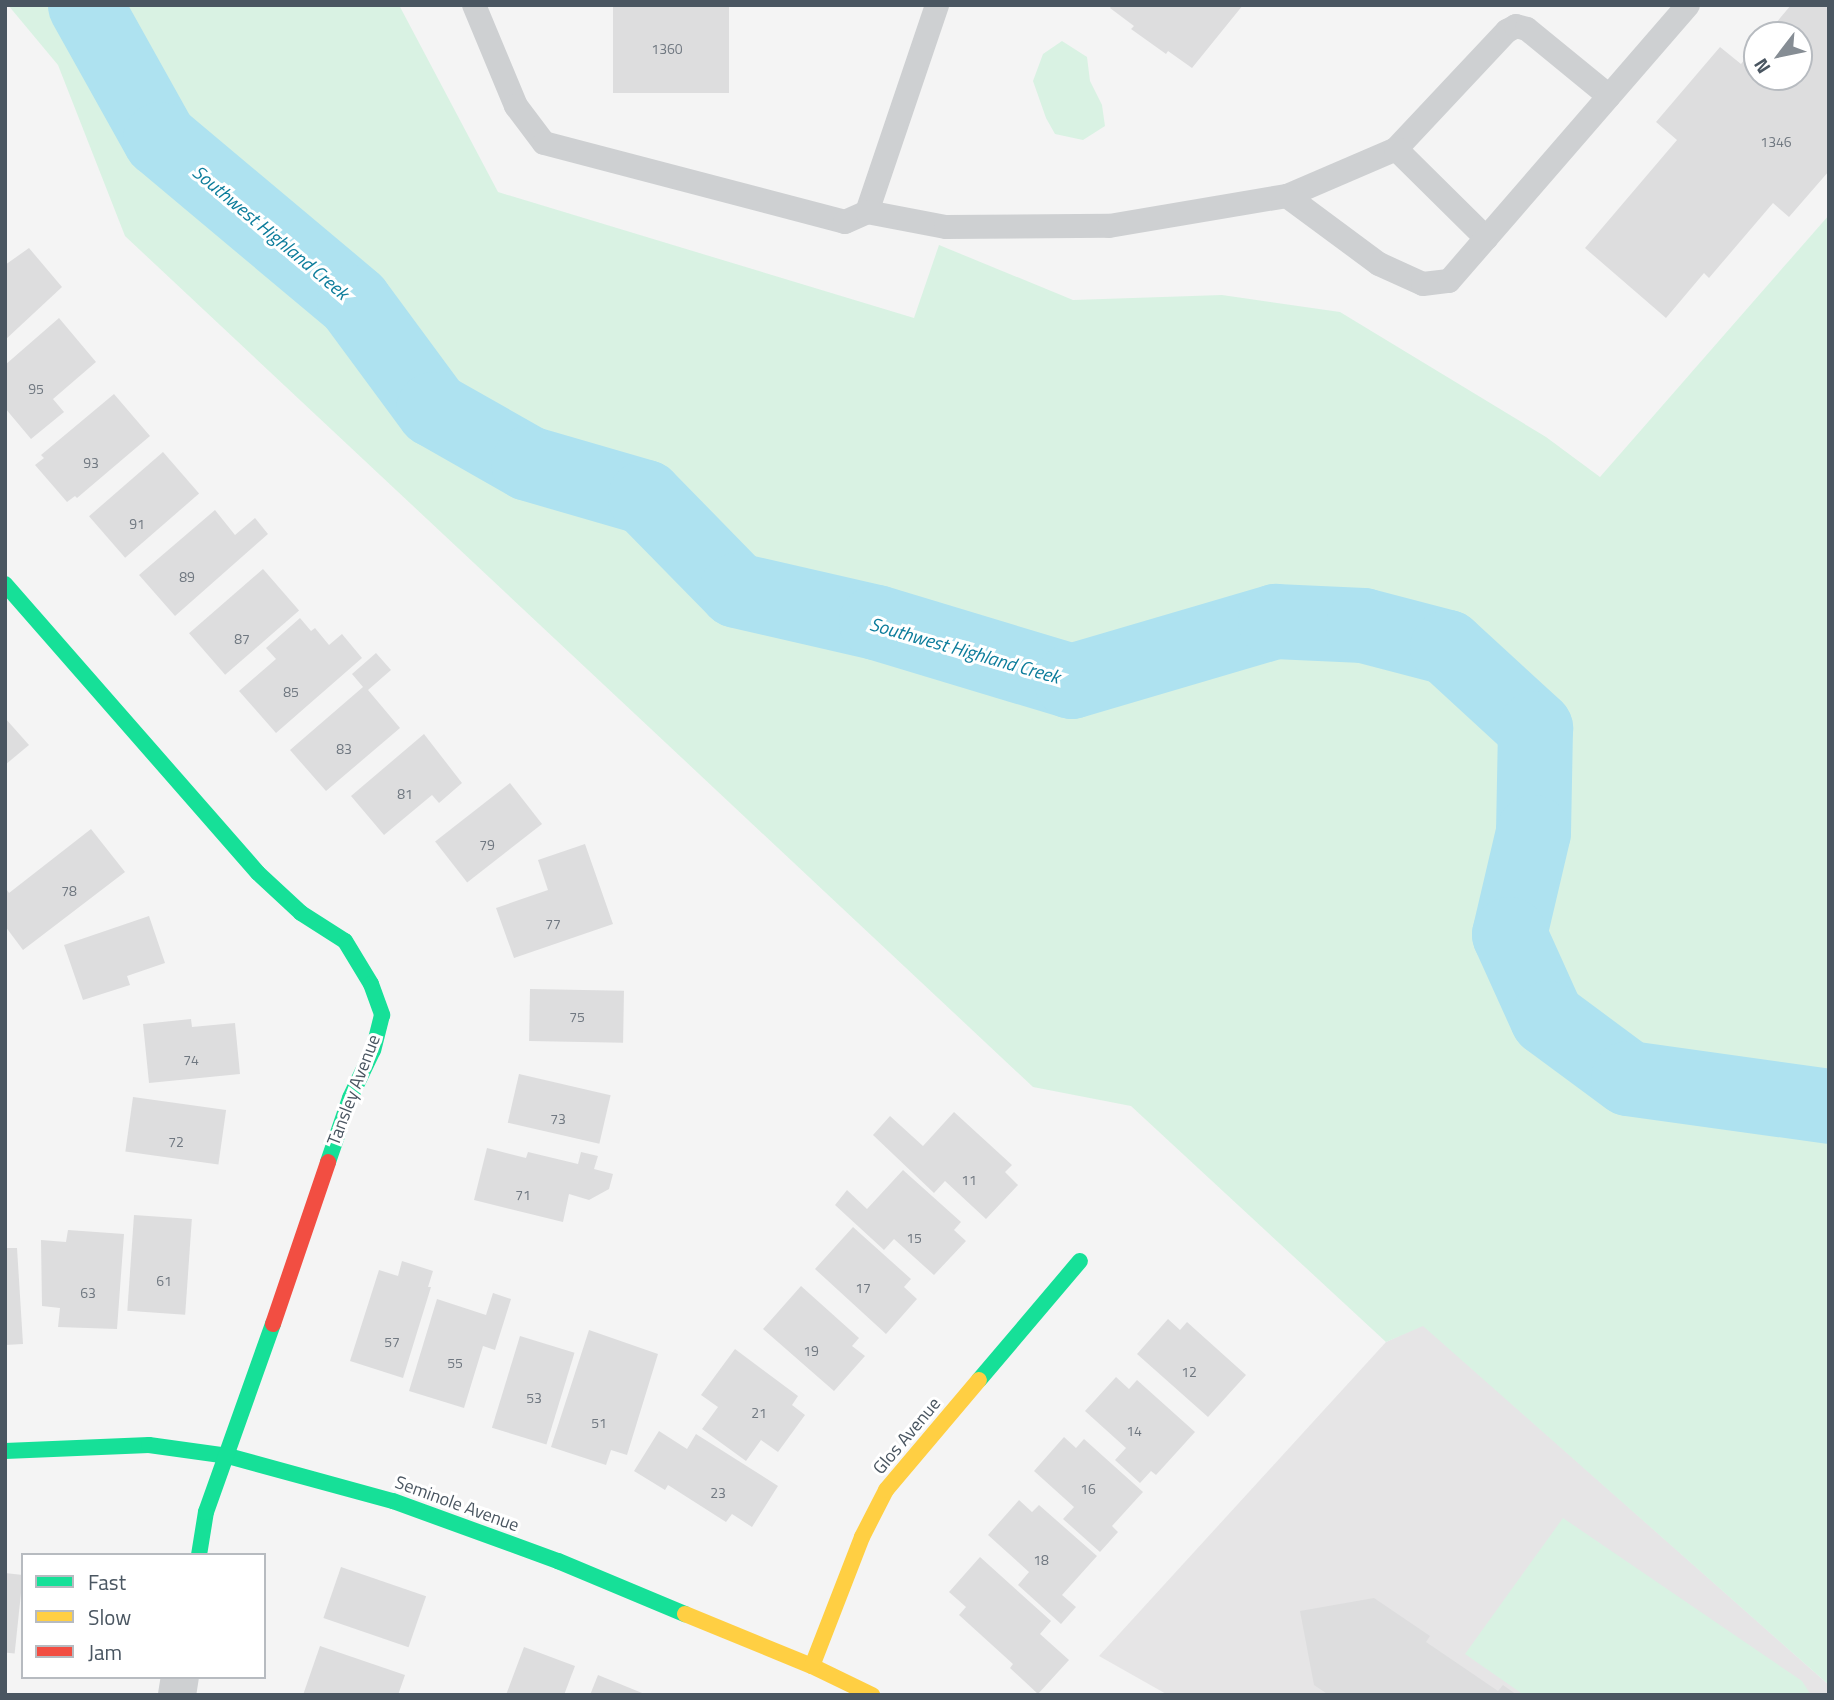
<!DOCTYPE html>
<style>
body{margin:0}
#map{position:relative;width:1834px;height:1700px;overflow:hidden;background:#f4f4f4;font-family:"Titillium Web",sans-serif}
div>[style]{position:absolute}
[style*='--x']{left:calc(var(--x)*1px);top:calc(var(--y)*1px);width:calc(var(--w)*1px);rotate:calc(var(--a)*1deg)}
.education>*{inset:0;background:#e6e5e6}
.green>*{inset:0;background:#d9f2e3}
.river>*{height:75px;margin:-37.5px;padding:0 37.5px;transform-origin:37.5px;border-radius:37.5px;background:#aee2f0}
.building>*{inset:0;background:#ddddde;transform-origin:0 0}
.lane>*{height:24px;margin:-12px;padding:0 12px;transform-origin:12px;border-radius:12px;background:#ced0d2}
.street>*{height:38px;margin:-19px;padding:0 19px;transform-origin:19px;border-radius:19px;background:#ced0d2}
.fast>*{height:16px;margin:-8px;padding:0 8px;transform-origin:8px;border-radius:8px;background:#16e098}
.slow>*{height:16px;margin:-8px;padding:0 8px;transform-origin:8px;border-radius:8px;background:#ffcf43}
.jam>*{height:16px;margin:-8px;padding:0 8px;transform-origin:8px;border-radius:8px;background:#f24e42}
span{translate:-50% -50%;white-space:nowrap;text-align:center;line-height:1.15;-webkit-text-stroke:6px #fff;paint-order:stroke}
.number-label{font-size:14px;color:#707881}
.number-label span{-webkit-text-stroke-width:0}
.street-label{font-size:18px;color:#4a5661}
.water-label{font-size:19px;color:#0c7c9b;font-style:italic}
.frame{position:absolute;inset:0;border:7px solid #4a5661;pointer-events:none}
.legend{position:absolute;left:21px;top:1553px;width:245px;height:126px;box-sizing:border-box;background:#fff;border:2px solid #b7bbc0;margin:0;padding:9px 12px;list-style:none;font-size:21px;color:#4a5661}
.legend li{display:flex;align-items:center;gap:14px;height:35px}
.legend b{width:35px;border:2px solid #b7bbc0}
.north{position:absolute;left:1743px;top:21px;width:70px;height:70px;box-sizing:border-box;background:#fff;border:2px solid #b7bbc0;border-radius:50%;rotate:238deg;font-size:19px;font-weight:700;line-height:28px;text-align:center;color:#4a5661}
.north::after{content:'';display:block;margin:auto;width:24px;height:32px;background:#868d94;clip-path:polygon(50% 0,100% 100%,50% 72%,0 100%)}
</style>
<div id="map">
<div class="education">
<i style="clip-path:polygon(1423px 1325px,1829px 1685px,1829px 1695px,1168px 1695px,1099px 1656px,1386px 1342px)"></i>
</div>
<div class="green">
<i style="clip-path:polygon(8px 5px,399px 5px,498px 192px,914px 318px,939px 245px,1073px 300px,1222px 295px,1340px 312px,1546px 437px,1600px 477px,1829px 215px,1829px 1685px,1423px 1326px,1386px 1342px,1131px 1106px,1033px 1087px,125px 236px,58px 65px)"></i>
<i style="clip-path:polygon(1062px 41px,1087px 57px,1090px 81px,1102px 105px,1105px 126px,1083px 140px,1055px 134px,1046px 118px,1033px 81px,1043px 54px)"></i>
<i style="clip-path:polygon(1563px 1518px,1802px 1681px,1811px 1695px,1524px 1695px,1465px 1654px)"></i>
</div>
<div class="river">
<i style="--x:85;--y:5;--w:154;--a:60.8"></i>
<i style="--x:160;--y:139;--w:253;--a:40"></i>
<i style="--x:354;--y:302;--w:133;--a:53.6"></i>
<i style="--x:433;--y:409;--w:109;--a:29.6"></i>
<i style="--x:528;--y:463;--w:122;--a:16.2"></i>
<i style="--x:645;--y:497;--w:130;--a:45.6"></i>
<i style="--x:736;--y:590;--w:144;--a:12.9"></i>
<i style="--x:876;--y:622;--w:204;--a:16.8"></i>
<i style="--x:1071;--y:681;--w:213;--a:-16.4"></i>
<i style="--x:1275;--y:621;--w:88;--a:2.6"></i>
<i style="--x:1363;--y:625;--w:87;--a:14.7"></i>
<i style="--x:1447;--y:647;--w:120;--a:42.6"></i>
<i style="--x:1535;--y:728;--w:104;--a:91.1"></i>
<i style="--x:1533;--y:832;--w:105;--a:103.2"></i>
<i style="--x:1509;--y:934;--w:92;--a:65.7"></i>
<i style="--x:1547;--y:1018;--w:101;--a:36.5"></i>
<i style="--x:1628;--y:1078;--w:203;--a:7.9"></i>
</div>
<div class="building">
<i style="left:613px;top:5px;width:116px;height:88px"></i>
<i style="clip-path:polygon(1112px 5px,1243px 5px,1192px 68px,1168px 51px,1166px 54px,1131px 29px,1134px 26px,1110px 8px)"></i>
<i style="clip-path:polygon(1791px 5px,1829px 5px,1829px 171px,1789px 217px,1773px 203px,1709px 278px,1704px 273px,1666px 318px,1585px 248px,1677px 140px,1656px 122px,1720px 47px,1741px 64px,1757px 45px,1757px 77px,1799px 77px,1799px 35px,1766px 35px)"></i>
<i style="clip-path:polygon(29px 248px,62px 287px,5px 340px,5px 265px)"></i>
<i style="clip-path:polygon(59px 318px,96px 362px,53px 399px,64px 412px,31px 439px,5px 408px,5px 365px)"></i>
<i style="clip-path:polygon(114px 394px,150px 436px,77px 498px,75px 496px,67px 502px,35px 465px,44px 458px,41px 455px)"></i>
<i style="left:163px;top:452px;width:55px;height:98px;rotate:49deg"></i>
<i style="clip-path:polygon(215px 510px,235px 535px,255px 518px,268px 534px,175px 616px,139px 575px)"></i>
<i style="left:263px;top:569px;width:55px;height:98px;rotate:49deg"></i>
<i style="clip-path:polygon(300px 618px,311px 631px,315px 628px,329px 645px,342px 634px,362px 658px,276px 733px,239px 691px,276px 659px,266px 648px)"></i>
<i style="clip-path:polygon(376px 653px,391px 670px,368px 690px,400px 728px,326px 791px,290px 750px,363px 687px,352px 674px)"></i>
<i style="clip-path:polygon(5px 718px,29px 745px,5px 765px)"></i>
<i style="clip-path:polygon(424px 734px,462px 783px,439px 803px,432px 795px,384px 835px,351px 796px)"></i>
<i style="left:510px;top:783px;width:52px;height:95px;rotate:52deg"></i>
<i style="clip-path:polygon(91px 829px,125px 872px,23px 950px,5px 926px,5px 887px,9px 893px)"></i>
<i style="clip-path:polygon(585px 844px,613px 924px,514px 958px,496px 908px,548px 890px,538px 860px)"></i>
<i style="clip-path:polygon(149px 916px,165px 963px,127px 976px,130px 985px,83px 1000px,64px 945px)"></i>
<i style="left:530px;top:989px;width:94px;height:52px;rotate:1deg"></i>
<i style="clip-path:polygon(191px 1019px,192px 1027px,235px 1023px,240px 1074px,149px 1083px,143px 1024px)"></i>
<i style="left:519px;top:1074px;width:94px;height:50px;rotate:13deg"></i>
<i style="left:133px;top:1097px;width:94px;height:55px;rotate:8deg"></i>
<i style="clip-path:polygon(954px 1112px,1012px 1165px,1005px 1172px,1018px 1185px,986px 1219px,945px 1181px,934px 1193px,873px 1135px,890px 1116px,923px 1146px)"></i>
<i style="clip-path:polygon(487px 1148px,526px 1158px,528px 1152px,578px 1164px,581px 1152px,598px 1156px,594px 1169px,613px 1174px,609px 1189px,589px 1200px,569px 1194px,563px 1222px,474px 1200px)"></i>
<i style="clip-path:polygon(903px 1170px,961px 1222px,954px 1230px,966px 1241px,934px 1275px,894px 1239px,884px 1250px,835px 1205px,847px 1190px,867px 1209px)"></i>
<i style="left:134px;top:1215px;width:58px;height:96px;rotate:4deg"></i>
<i style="clip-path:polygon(853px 1227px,911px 1279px,904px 1287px,917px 1299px,886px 1334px,815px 1269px)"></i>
<i style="clip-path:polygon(68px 1230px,124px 1234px,117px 1329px,58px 1327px,60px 1308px,42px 1306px,41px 1240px,66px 1242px)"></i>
<i style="clip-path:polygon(5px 1248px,17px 1248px,23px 1344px,5px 1345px)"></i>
<i style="clip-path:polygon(402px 1261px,433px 1271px,428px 1287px,431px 1287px,403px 1378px,350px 1361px,379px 1270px,398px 1276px)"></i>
<i style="clip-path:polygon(801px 1286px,859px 1338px,852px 1346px,865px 1356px,834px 1391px,763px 1329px)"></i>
<i style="clip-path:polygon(493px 1293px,511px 1299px,495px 1350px,483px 1346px,464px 1408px,409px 1391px,437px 1299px,486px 1315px)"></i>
<i style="clip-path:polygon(1168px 1319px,1180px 1330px,1187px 1322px,1246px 1375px,1208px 1417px,1137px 1354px)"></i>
<i style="clip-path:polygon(589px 1330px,658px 1354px,627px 1455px,611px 1450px,606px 1465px,551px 1447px)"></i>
<i style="left:520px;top:1336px;width:57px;height:96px;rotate:17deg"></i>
<i style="clip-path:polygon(735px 1349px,798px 1396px,792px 1405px,805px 1415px,778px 1452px,761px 1440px,746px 1461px,702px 1429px,718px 1407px,701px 1395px)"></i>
<i style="clip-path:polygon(1116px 1377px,1129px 1389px,1137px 1380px,1195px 1432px,1156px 1475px,1151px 1471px,1140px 1483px,1115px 1460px,1126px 1448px,1085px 1411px)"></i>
<i style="clip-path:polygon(659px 1431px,687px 1449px,696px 1434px,778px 1486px,752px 1527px,732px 1514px,726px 1522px,668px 1485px,665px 1490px,634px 1471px)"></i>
<i style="clip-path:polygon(1064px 1437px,1076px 1448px,1084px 1439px,1143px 1492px,1112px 1526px,1118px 1532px,1100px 1552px,1063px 1519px,1074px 1507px,1034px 1471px)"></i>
<i style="clip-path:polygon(1019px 1500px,1032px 1512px,1039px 1505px,1097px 1556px,1062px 1595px,1076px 1607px,1061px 1624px,1018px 1585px,1029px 1572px,988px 1535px)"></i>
<i style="clip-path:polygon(980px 1557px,1051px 1621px,1040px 1634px,1069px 1660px,1038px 1694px,1010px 1668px,1013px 1664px,959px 1615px,966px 1607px,949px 1592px)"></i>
<i style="left:341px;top:1567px;width:90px;height:54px;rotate:19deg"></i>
<i style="left:5px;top:1573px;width:18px;height:79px;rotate:6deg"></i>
<i style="clip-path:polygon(1374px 1598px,1430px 1636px,1426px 1642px,1498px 1691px,1503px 1685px,1517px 1695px,1329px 1695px,1314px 1685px,1300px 1611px)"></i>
<i style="clip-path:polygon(320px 1646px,405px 1675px,398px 1695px,303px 1695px)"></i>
<i style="clip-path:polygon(524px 1647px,575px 1666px,564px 1695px,506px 1695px)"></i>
<i style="clip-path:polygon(598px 1675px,647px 1695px,590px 1695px)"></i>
</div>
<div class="lane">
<i style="--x:474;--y:5;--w:109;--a:67.4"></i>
<i style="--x:516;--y:106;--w:46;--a:52.9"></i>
<i style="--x:544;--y:143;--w:311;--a:14.7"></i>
<i style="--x:845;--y:222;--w:24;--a:-24"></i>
<i style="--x:867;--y:212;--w:219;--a:-71.3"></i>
<i style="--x:1396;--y:149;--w:162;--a:-46.8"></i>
<i style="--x:1507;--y:31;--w:10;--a:-29"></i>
<i style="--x:1516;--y:26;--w:11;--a:15"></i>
<i style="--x:1527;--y:29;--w:106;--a:39.3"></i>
<i style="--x:1287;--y:196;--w:119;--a:-23.3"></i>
<i style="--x:1396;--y:149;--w:127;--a:44.7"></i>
<i style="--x:867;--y:212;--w:80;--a:10.8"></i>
<i style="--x:946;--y:227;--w:163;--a:-0.4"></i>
<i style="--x:1109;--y:226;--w:181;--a:-9.6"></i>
<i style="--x:1287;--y:196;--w:114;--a:36.5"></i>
<i style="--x:1379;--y:264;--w:48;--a:24.4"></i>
<i style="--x:1423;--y:284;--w:26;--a:-7"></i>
<i style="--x:1449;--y:281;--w:365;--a:-49.1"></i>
</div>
<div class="street">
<i style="--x:177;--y:1695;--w:18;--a:-81"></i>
</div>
<div class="fast">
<i style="--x:5;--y:584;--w:384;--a:48.8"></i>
<i style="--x:258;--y:873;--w:59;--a:42.9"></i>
<i style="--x:301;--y:913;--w:52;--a:32.5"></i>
<i style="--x:345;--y:941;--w:50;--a:58.8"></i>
<i style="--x:371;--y:984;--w:33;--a:70"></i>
<i style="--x:382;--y:1015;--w:36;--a:104"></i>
<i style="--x:373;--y:1050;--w:53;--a:115.6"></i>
<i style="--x:350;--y:1098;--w:68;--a:109"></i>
<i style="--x:979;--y:1380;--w:156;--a:-49.7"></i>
<i style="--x:5;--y:1451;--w:144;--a:-2.4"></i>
<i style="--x:149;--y:1445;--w:80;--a:7.9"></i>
<i style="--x:228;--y:1456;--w:171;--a:15.3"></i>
<i style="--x:393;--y:1501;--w:176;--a:20"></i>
<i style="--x:558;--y:1561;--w:138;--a:22.7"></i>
<i style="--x:199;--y:1555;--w:44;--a:-80.8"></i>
<i style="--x:206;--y:1512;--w:200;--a:-70.4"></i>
</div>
<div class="slow">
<i style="--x:685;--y:1614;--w:137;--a:22.3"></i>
<i style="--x:812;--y:1666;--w:67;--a:25.8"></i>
<i style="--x:812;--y:1666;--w:138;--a:-68.8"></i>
<i style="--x:862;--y:1537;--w:53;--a:-62.9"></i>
<i style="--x:886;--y:1490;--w:144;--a:-49.8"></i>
</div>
<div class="jam">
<i style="--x:273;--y:1324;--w:171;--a:-71.2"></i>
</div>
<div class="number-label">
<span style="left:667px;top:49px">1360</span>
<span style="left:1776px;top:142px">1346</span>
<span style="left:36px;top:389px">95</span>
<span style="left:91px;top:463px">93</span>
<span style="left:137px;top:524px">91</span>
<span style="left:187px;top:577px">89</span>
<span style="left:242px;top:639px">87</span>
<span style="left:291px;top:692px">85</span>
<span style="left:344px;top:749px">83</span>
<span style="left:405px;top:794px">81</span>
<span style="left:487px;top:845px">79</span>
<span style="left:69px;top:891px">78</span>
<span style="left:553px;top:924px">77</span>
<span style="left:577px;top:1017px">75</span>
<span style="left:191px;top:1060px">74</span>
<span style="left:558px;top:1119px">73</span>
<span style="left:176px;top:1142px">72</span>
<span style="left:969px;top:1180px">11</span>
<span style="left:523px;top:1195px">71</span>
<span style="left:914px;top:1238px">15</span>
<span style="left:164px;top:1281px">61</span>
<span style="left:863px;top:1288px">17</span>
<span style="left:88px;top:1293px">63</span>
<span style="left:392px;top:1342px">57</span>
<span style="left:811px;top:1351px">19</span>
<span style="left:455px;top:1363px">55</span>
<span style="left:1189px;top:1372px">12</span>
<span style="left:534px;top:1398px">53</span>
<span style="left:759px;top:1413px">21</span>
<span style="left:599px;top:1423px">51</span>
<span style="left:1134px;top:1431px">14</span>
<span style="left:1088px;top:1489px">16</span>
<span style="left:718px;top:1493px">23</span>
<span style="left:1041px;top:1560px">18</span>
</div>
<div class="street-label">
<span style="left:354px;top:1090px;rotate:-69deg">Tansley Avenue</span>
<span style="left:907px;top:1436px;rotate:-50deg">Glos Avenue</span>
<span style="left:457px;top:1504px;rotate:20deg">Seminole Avenue</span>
</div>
<div class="water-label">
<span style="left:271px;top:232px;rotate:40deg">Southwest Highland Creek</span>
<span style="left:965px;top:650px;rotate:16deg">Southwest Highland Creek</span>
</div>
<div class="frame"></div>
<ul class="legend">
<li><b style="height:9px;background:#16e098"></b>Fast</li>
<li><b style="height:9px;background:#ffcf43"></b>Slow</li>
<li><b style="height:9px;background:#f24e42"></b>Jam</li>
</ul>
<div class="north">N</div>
</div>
